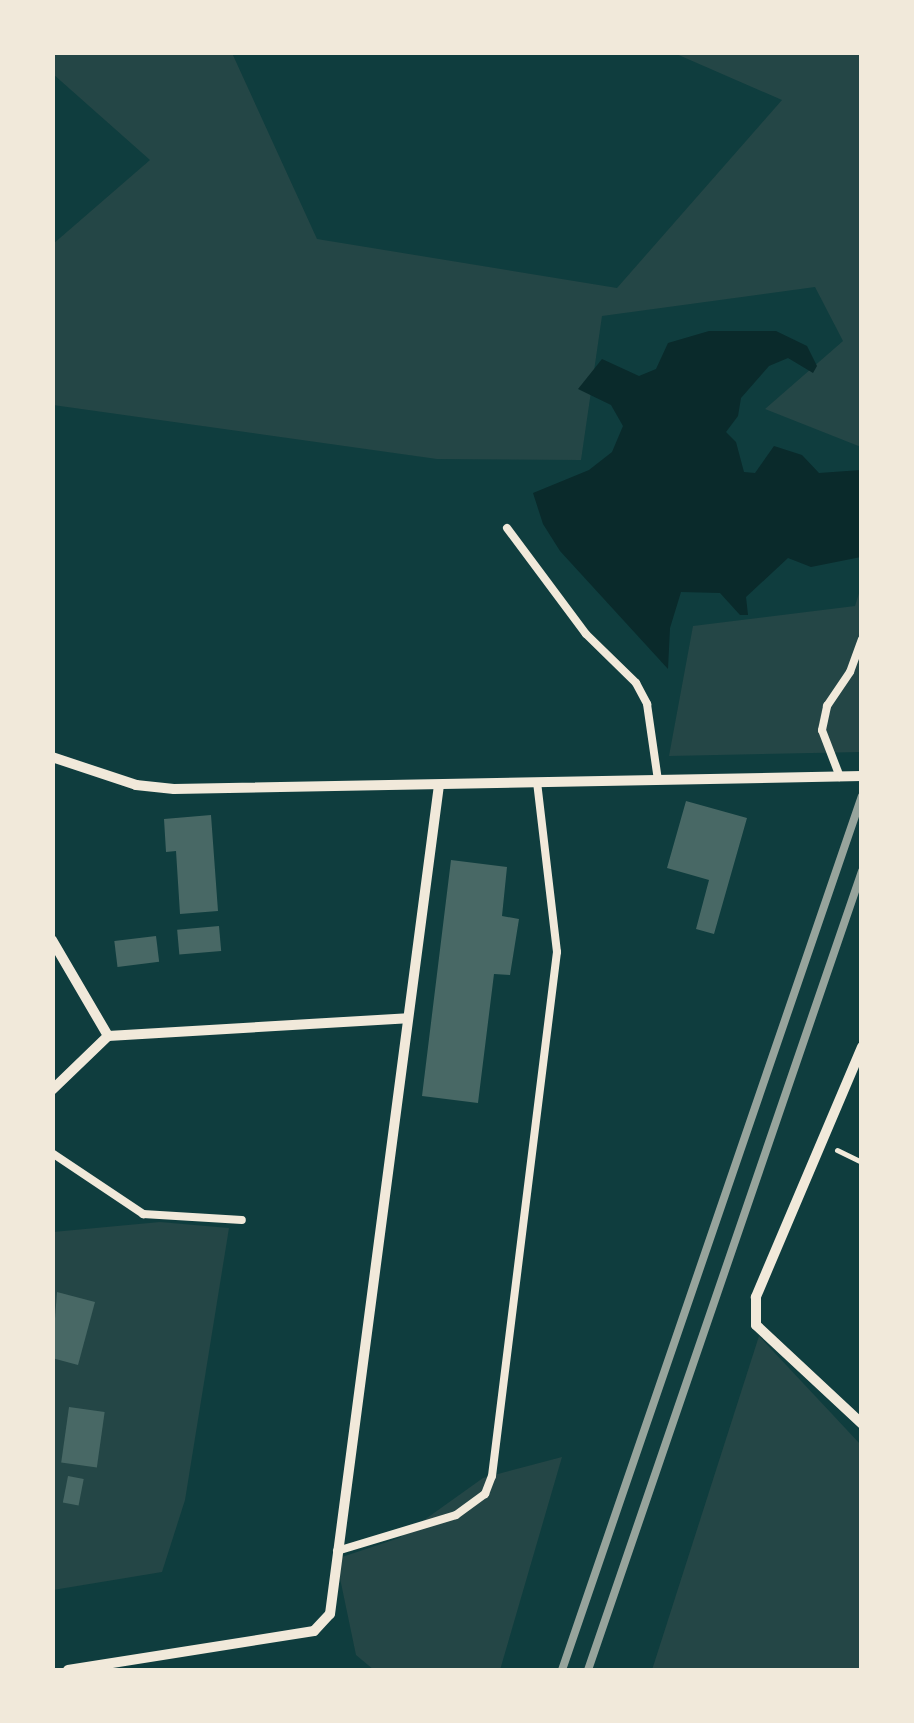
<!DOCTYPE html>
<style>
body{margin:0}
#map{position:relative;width:914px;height:1723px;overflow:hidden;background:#0f3d3e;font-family:"Golos Text",sans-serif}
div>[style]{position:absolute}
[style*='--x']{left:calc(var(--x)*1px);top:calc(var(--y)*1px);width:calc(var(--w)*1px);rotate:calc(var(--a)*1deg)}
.green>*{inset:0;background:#244646}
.water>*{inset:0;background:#0a2a2b}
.building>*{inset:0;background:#486865;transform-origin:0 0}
.path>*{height:5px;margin:-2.5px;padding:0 2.5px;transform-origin:2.5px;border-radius:2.5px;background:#f1e9da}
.service>*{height:8px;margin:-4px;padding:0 4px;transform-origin:4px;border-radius:4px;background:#f1e9da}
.minor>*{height:10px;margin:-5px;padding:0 5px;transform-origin:5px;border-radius:5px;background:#f1e9da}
.rail>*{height:8px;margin:-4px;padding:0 4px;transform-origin:4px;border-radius:4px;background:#97a49c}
span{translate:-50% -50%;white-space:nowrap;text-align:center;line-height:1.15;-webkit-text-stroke:10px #f1e9da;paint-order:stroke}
.frame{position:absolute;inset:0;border:55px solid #f1e9da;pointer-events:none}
</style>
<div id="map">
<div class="green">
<i style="clip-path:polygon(53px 53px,232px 53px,317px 239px,617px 288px,782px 100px,674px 53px,861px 53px,861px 447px,765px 409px,843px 341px,815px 287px,602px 316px,581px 460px,437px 459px,53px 405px,53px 244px,150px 160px,53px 74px)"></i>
<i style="clip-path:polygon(861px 587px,861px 752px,669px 756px,693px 626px,855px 606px)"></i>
<i style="clip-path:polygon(160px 1222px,229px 1228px,185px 1500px,162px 1572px,53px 1590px,53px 1232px)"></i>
<i style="clip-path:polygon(759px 1336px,861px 1445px,861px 1670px,652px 1670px)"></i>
<i style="clip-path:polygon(562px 1457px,500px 1670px,374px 1670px,356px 1655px,336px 1559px,399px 1538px,483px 1478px)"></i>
</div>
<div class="water">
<i style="clip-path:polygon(709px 331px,776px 331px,807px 346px,817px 366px,813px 373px,788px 358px,769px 366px,741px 398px,738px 416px,726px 432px,736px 442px,744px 472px,755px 473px,774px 446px,802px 455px,819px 473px,861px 470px,861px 557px,811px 567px,788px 558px,746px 597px,748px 615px,740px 615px,720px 593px,681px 592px,670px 628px,668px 669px,560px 551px,543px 524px,533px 493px,589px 470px,612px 452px,623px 426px,611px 405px,578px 389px,602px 359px,639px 376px,656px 369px,668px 343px)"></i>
</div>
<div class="building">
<i style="clip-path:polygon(686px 801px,747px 818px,714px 934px,696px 929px,709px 880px,667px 868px)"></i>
<i style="clip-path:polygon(211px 815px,218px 911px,180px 914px,176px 851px,166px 852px,164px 819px)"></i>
<i style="clip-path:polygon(451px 860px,507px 867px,502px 916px,519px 919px,510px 975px,494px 974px,478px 1103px,422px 1096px)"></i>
<i style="left:219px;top:926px;width:25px;height:42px;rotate:85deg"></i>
<i style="left:156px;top:936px;width:26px;height:42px;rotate:83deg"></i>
<i style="clip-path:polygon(57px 1292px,95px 1302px,78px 1365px,52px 1358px)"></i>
<i style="left:69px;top:1407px;width:36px;height:56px;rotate:8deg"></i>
<i style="left:68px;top:1476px;width:16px;height:27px;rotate:11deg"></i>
</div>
<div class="path">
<i style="--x:837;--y:1150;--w:28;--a:26"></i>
</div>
<div class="service">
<i style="--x:507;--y:528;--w:132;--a:53.3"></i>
<i style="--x:586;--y:634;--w:70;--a:44.4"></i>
<i style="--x:636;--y:683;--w:24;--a:62"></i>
<i style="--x:647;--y:704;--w:77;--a:81.8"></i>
<i style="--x:840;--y:777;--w:50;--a:-111"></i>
<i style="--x:822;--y:730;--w:25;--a:-78"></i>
<i style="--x:827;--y:706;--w:41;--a:-55.9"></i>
<i style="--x:850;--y:672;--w:35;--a:-70"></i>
<i style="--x:52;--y:1153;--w:110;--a:33.8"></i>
<i style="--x:143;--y:1214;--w:99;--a:3.5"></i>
<i style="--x:337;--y:1551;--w:124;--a:-16.8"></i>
<i style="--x:456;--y:1515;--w:36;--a:-36"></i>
<i style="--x:485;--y:1494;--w:19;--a:-69"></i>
<i style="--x:492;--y:1476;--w:528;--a:-82.93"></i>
<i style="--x:557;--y:952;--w:170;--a:-96.7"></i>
</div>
<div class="minor">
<i style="--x:52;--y:757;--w:89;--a:18.4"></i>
<i style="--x:136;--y:785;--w:38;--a:6"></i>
<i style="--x:174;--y:789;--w:688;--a:-1.08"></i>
<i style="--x:52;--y:940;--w:111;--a:59.7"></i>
<i style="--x:108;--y:1036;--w:300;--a:-3.4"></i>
<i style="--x:862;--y:1047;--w:272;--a:113"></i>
<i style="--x:756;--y:1297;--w:28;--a:90"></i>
<i style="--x:756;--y:1325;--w:145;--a:43"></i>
<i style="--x:52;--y:1090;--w:78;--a:-44"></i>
<i style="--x:68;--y:1670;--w:249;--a:-9"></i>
<i style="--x:314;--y:1631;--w:23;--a:-47"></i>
<i style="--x:330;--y:1614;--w:836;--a:-82.51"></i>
</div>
<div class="rail">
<i style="--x:562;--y:1670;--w:924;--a:-71.06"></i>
<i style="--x:588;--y:1670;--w:845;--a:-71.07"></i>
</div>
<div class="frame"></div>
</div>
